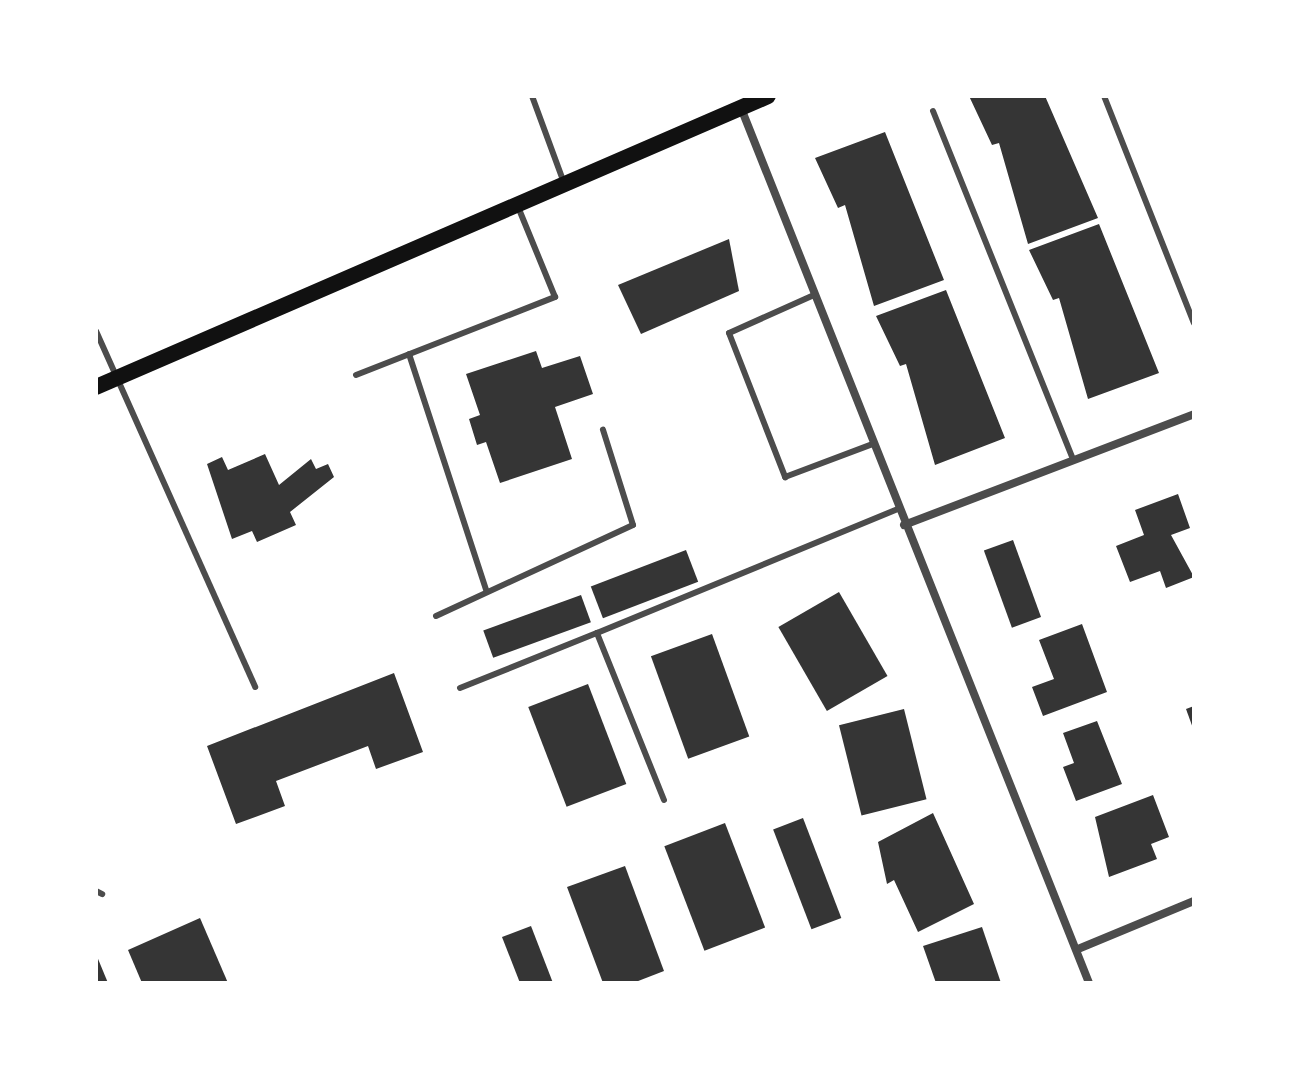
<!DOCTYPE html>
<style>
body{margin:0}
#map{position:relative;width:1290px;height:1079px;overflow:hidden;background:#fff;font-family:"Space Grotesk",sans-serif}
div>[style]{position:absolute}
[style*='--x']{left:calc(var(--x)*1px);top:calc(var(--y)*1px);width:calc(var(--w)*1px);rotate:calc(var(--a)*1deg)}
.building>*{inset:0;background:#353535;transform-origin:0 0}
.service>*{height:6px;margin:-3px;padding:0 3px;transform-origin:3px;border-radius:3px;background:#4c4c4c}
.minor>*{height:8px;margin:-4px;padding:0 4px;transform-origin:4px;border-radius:4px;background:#4c4c4c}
.secondary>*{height:16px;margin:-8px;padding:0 8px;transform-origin:8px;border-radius:8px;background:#111}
span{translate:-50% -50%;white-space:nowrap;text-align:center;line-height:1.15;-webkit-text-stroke:6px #fff;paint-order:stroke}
.frame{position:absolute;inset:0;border:98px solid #fff;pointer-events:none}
</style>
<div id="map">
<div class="building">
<i style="clip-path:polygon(969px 96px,1045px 96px,1098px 218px,1028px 244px,999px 143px,992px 145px)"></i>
<i style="clip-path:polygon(885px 132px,944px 280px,874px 306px,845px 205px,838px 208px,815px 158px)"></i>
<i style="clip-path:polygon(1099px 224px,1159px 373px,1088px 399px,1059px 298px,1053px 300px,1029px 250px)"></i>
<i style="clip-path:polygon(729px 239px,739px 291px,641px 334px,618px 285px)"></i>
<i style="clip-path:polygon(946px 290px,1005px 438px,935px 465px,906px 364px,900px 366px,876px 316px)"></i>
<i style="clip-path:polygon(536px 351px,542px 368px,580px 356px,593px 394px,555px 407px,572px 459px,500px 483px,486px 442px,477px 445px,469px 419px,480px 415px,466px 374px)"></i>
<i style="clip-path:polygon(265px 454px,279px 485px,311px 459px,316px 469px,328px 464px,334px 477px,290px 512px,296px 525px,257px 542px,252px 531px,232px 539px,207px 464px,222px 457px,228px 470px)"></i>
<i style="clip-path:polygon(1178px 494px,1190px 528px,1171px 535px,1194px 577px,1166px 588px,1160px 571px,1130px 582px,1116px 546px,1144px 535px,1135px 510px)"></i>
<i style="left:1013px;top:540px;width:82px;height:31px;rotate:70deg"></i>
<i style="left:686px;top:550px;width:34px;height:102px;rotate:69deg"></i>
<i style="left:839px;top:592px;width:97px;height:70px;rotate:60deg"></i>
<i style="left:581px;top:595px;width:29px;height:104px;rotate:70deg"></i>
<i style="clip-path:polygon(1082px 624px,1107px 692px,1043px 716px,1032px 687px,1054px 679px,1039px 640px)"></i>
<i style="left:712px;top:634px;width:109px;height:65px;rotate:70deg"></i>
<i style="clip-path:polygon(394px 673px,423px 752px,376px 769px,368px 746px,276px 781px,285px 806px,236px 824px,207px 746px)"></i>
<i style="left:588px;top:684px;width:107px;height:64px;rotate:69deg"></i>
<i style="clip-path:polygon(1194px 706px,1194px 731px,1186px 709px)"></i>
<i style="left:904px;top:709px;width:93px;height:67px;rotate:76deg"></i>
<i style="clip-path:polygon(1097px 721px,1122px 784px,1076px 801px,1063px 767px,1074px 763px,1063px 733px)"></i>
<i style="clip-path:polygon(1153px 795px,1169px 837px,1151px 844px,1157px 859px,1109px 877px,1095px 817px)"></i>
<i style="clip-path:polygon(933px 813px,974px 904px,918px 932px,894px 880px,887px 884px,878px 842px)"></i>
<i style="left:803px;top:818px;width:107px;height:32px;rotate:69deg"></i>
<i style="left:725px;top:823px;width:112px;height:65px;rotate:69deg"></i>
<i style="clip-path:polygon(625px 866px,664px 971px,633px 983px,603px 983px,567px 887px)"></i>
<i style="clip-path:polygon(200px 918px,228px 983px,142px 983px,128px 950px)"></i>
<i style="clip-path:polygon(531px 926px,553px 983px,520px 983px,502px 937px)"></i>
<i style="clip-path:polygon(982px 927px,1001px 983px,936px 983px,923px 946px)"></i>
<i style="clip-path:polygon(96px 954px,108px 983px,96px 983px)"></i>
</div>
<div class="service">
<i style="--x:532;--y:96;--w:93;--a:69.8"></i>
<i style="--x:1104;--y:96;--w:244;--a:68.4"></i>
<i style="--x:933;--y:111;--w:375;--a:68.1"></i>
<i style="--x:814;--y:295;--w:93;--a:155.9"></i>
<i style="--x:729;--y:333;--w:155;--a:68.7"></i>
<i style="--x:785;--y:477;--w:94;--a:-20.6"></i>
<i style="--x:96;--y:331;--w:390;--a:65.9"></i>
<i style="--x:409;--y:354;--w:250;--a:71.9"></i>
<i style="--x:356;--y:375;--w:214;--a:-21.4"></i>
<i style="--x:555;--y:297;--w:97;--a:-112.3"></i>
<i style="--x:436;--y:616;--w:217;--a:-24.8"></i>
<i style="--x:633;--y:525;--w:100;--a:-107.5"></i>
<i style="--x:460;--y:688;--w:148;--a:-21.9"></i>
<i style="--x:664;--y:800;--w:180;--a:-111.9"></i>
<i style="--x:597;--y:633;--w:326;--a:-22.4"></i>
<i style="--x:96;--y:891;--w:7;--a:27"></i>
</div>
<div class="minor">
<i style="--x:741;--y:108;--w:942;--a:68.31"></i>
<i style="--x:904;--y:525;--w:311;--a:-20.9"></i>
<i style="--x:1078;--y:949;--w:126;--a:-22.5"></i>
</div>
<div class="secondary">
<i style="--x:96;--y:387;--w:732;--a:-23.41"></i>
</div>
<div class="frame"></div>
</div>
